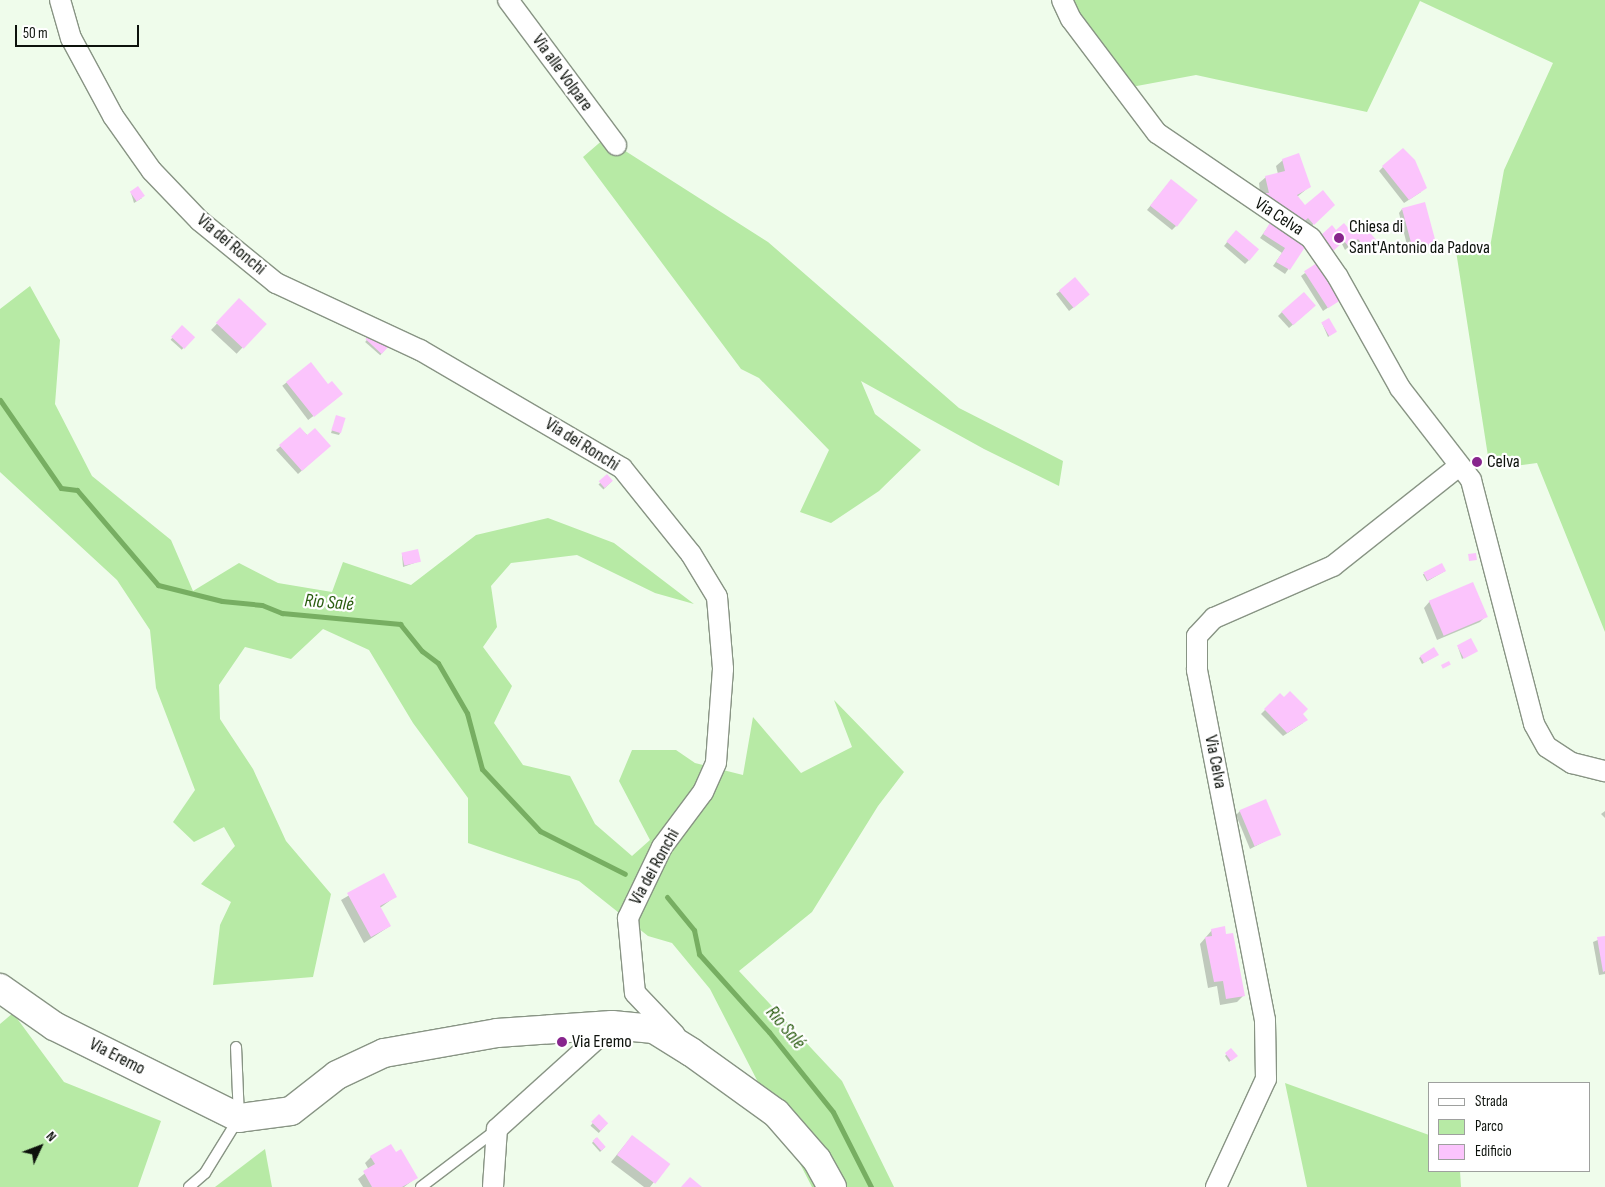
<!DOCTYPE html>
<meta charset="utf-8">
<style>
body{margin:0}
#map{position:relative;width:1605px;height:1187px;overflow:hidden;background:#effceb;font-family:"Sofia Sans Condensed",sans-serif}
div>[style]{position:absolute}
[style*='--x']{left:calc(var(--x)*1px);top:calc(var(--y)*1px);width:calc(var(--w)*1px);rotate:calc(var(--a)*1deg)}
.green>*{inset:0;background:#b7eaa5}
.shadow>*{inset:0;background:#0003;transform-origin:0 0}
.stream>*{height:5px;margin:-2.5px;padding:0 2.5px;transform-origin:2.5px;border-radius:2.5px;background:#77ae62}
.building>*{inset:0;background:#fbc4fc;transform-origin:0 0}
.roads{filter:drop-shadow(1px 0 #889484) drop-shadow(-1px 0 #889484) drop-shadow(0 1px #889484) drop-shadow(0 -1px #889484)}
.lane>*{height:10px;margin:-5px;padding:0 5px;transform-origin:5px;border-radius:5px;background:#fff}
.street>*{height:20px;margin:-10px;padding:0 10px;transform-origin:10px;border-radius:10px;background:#fff}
.secondary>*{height:28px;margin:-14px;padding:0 14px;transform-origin:14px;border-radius:14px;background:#fff}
.dots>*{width:14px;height:14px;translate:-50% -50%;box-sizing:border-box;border:2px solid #fff;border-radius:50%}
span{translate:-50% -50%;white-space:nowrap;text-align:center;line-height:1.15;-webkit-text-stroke:4.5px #fff;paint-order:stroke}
.street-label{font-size:18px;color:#0d120c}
.poi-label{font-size:18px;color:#0d120c}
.left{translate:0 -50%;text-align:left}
.water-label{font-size:19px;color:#2a5d10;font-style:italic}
.legend{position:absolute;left:1428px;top:1082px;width:162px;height:90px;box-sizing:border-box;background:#fff;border:1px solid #9ea09e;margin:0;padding:6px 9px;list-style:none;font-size:15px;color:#0d120c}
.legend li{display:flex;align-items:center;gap:10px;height:25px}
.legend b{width:25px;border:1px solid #9ea09e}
.north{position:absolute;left:15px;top:1122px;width:50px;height:50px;-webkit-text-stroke:4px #fff;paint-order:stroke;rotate:47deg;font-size:14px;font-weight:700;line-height:20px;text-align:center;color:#0d120c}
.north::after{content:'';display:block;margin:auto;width:18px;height:22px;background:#0d120c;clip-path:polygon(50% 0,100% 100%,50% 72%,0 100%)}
.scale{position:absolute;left:15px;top:25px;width:124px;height:22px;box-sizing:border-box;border:2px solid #0d120c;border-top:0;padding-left:6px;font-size:15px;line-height:18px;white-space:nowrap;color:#0d120c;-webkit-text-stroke:4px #fff;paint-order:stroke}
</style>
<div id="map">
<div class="green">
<i style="clip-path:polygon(1070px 0,1605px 0,1605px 632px,1537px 463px,1490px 469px,1456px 251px,1490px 247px,1504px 170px,1553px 63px,1420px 1px,1367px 112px,1196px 75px,1126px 88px)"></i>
<i style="clip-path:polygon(605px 138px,768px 242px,959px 408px,1063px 461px,1059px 486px,984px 449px,861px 381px,875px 414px,921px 450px,879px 491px,831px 523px,800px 512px,829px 450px,759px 378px,741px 369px,583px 157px)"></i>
<i style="clip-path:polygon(30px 286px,60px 340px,55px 404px,92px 476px,171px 540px,193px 591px,239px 563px,278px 583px,332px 592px,343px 562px,411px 585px,476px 535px,548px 518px,614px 543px,694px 604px,655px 593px,577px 555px,511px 563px,491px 586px,497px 627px,483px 647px,512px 686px,494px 723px,523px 765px,570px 776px,595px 824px,632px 856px,650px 840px,619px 781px,632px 750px,676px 750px,695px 763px,743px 775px,753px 717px,801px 773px,852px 747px,834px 700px,904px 772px,878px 806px,812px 912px,739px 971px,842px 1081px,894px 1187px,812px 1187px,710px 989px,672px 943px,648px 936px,579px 881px,468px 843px,468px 798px,413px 723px,369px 650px,323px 629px,291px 659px,245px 647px,219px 685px,220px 719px,253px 769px,286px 841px,331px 894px,313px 977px,213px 985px,220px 925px,231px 902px,201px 884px,235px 846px,224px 827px,194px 842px,173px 822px,195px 790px,156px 688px,150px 630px,117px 580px,0 472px,0 309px)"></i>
<i style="clip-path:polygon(13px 1013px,64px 1082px,161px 1121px,138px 1187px,0 1187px,0 1024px)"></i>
<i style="clip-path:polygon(1285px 1083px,1429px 1135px,1429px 1171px,1460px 1171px,1461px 1187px,1307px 1187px)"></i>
<i style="clip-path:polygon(265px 1149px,272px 1187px,215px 1187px)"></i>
</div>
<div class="shadow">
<i style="clip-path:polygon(1283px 160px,1309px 187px,1297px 197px,1305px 207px,1334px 205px,1307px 230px,1307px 242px,1285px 274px,1273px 266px,1282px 253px,1260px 238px,1273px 220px,1262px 213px,1259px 183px,1266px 177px,1278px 174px,1276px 166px)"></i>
<i style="clip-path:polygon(1383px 167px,1421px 192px,1404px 203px,1379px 171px)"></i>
<i style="clip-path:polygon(1168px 184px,1176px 226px,1172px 230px,1147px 210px)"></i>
<i style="clip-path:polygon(131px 193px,142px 198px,134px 203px)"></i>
<i style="clip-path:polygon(1402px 209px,1435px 243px,1431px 247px,1409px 253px,1399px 213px)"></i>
<i style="clip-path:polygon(1349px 231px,1376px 242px,1363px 253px,1354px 242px,1345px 250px,1336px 232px)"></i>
<i style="clip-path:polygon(1232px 236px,1249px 260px,1245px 264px,1224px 246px)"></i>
<i style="clip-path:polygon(1305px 273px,1342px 298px,1323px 311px,1301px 276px)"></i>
<i style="clip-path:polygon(1060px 291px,1084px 299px,1069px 311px,1056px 294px)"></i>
<i style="left:239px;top:300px;width:35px;height:41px;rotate:43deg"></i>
<i style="clip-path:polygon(1311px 309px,1289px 328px,1278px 316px,1282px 312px)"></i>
<i style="clip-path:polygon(1322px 323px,1333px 333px,1328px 337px)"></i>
<i style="left:182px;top:327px;width:15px;height:17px;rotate:42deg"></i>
<i style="left:373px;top:333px;width:20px;height:12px;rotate:41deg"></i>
<i style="left:311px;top:364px;width:43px;height:36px;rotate:53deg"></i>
<i style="clip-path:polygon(337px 416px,340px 433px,339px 435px,331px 433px)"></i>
<i style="clip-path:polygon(300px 429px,325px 450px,298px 474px,276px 450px)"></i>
<i style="left:607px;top:476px;width:7px;height:12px;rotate:45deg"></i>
<i style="clip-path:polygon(402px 554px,420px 561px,403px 567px)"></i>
<i style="left:1441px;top:564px;width:8px;height:21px;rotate:60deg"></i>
<i style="clip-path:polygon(1430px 601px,1486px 616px,1480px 622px,1437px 640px,1424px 608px)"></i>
<i style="clip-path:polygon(1458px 647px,1475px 652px,1462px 659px)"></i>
<i style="clip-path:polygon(1434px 649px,1436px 656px,1422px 664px,1419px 658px)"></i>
<i style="clip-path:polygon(1280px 695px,1302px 714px,1303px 723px,1283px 736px,1261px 714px)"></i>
<i style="clip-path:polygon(1240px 811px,1279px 834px,1250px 849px,1236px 815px)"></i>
<i style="clip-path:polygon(1605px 811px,1605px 818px,1601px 814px)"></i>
<i style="clip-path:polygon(384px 875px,396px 896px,380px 908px,390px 926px,364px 943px,341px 900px)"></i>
<i style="clip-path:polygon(1212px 930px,1243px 996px,1237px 1002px,1220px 1005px,1217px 986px,1208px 988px,1200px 944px)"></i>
<i style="clip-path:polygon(1605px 937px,1605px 974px,1599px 975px,1593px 942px)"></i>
<i style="clip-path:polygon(1231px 1050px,1236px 1056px,1229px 1062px,1225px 1056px)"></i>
<i style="left:599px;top:1116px;width:11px;height:13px;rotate:41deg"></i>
<i style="clip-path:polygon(632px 1136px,668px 1164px,650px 1187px,644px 1187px,611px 1162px)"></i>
<i style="clip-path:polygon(596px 1138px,605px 1147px,600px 1152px,592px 1143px)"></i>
<i style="clip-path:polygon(371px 1157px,417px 1177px,404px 1187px,363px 1187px,358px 1179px,369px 1170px,365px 1163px)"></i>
</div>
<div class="stream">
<i style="--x:0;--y:400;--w:107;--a:55.3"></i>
<i style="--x:61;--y:488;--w:16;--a:7"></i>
<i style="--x:77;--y:490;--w:125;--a:49.5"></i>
<i style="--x:158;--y:585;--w:66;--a:14"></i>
<i style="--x:222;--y:601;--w:40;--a:5.7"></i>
<i style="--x:262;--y:605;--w:22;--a:22"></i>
<i style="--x:282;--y:613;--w:119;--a:5.3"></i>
<i style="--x:400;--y:624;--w:35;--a:51"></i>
<i style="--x:422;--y:651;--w:20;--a:37"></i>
<i style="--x:438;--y:663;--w:58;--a:59.9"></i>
<i style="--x:467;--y:713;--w:58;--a:75"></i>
<i style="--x:482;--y:769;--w:85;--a:46.9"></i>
<i style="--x:540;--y:831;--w:95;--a:26.8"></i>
<i style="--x:667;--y:897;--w:43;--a:50.7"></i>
<i style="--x:694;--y:930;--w:25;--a:78"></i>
<i style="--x:699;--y:954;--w:105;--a:48.1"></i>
<i style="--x:769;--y:1032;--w:102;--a:51.3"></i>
<i style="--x:833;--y:1112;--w:84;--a:63.1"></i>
</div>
<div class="building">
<i style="clip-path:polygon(1403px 148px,1415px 160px,1427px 188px,1409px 200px,1382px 166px)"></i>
<i style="clip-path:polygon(1299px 153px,1311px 187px,1297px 195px,1305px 205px,1323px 190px,1335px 205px,1314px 225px,1308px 218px,1298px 227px,1268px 207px,1264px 193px,1269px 193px,1265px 176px,1285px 171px,1282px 159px)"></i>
<i style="left:1171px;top:179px;width:34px;height:34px;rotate:38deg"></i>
<i style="left:138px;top:186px;width:12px;height:10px;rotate:55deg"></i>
<i style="left:1425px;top:202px;width:42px;height:24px;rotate:75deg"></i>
<i style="clip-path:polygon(1273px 218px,1309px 241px,1290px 270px,1276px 262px,1285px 248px,1263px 234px)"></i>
<i style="clip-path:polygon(1359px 220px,1378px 242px,1368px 251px,1358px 239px,1349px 247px,1344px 241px,1330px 254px,1319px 237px,1332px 225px,1336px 230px,1344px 223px,1349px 229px)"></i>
<i style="left:1236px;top:230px;width:30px;height:15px;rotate:40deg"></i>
<i style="left:1320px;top:261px;width:44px;height:19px;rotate:57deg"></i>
<i style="left:1075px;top:277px;width:23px;height:21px;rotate:50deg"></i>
<i style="left:1304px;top:292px;width:18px;height:30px;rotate:49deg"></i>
<i style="left:239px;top:298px;width:38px;height:34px;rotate:43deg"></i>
<i style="left:1329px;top:318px;width:16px;height:9px;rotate:60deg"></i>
<i style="left:182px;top:325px;width:18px;height:16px;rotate:43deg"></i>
<i style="left:373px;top:331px;width:22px;height:11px;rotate:43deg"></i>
<i style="clip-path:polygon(311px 362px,328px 384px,332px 381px,343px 394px,314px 417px,286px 382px)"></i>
<i style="left:336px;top:415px;width:10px;height:16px;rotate:17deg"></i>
<i style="clip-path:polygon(300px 427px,307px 435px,315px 428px,331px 446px,302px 471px,279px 445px)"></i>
<i style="left:607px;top:474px;width:9px;height:11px;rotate:49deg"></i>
<i style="left:418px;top:549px;width:13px;height:17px;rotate:77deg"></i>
<i style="left:1476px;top:553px;width:7px;height:8px;rotate:82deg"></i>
<i style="left:1442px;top:563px;width:9px;height:21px;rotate:63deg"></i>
<i style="left:1473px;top:582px;width:38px;height:48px;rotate:67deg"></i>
<i style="left:1471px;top:638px;width:15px;height:16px;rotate:62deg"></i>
<i style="clip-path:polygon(1434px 647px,1439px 655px,1424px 663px,1420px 656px)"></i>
<i style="left:1449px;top:661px;width:4px;height:9px;rotate:63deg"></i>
<i style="clip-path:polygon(1290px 691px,1308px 709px,1303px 714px,1308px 720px,1287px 733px,1264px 709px,1280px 693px,1284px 697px)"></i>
<i style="left:1266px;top:799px;width:39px;height:29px;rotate:67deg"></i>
<i style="clip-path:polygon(384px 873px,397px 897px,380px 906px,391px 926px,371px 937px,347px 893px)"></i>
<i style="clip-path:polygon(1225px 926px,1226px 934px,1233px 933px,1245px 996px,1226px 999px,1223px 981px,1214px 982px,1205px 937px,1212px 936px,1211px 929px)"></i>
<i style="clip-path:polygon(1605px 936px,1605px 971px,1603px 972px,1597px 937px)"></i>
<i style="clip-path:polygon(1231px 1048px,1238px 1056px,1231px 1061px,1225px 1053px)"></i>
<i style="left:599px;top:1114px;width:13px;height:11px;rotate:45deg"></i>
<i style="left:632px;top:1135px;width:48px;height:25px;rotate:37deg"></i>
<i style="left:597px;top:1137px;width:13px;height:6px;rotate:48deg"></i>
<i style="clip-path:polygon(391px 1144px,396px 1152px,401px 1149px,418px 1178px,402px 1187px,372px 1187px,363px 1171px,375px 1164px,370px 1156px)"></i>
<i style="clip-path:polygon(690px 1177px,702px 1187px,681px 1187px)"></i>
</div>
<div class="roads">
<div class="lane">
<i style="--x:189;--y:1187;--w:21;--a:-41"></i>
<i style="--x:205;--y:1173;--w:65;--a:-58.3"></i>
<i style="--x:239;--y:1118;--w:71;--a:-92.4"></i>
<i style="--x:421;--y:1187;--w:94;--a:-37.2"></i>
</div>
<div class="street">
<i style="--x:60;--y:0;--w:40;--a:74"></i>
<i style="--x:71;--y:38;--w:89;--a:61.7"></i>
<i style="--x:113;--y:116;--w:67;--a:54.7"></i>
<i style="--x:152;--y:171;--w:69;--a:46.2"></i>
<i style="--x:200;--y:221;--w:98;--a:39.2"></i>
<i style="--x:276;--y:283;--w:159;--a:25"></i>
<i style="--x:420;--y:350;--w:234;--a:30.3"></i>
<i style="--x:622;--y:468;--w:110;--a:51.3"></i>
<i style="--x:691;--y:554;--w:50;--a:58.8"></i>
<i style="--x:717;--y:597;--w:72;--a:85.2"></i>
<i style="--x:723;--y:669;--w:94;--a:94.3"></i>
<i style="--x:716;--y:763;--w:32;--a:114"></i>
<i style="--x:703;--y:792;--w:69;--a:126.7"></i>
<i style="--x:662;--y:847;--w:79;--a:115.6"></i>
<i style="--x:628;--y:918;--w:75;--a:84.7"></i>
<i style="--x:635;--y:993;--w:58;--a:46.4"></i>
<i style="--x:508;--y:0;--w:181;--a:53.3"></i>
<i style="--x:1062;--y:0;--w:21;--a:65"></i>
<i style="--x:1071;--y:19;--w:143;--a:53"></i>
<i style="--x:1157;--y:133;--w:186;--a:34.3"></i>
<i style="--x:1311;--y:238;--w:47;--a:55.3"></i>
<i style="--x:1338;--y:277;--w:127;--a:60.8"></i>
<i style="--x:1400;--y:388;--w:116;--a:52.3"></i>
<i style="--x:1471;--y:480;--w:252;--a:75.5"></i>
<i style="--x:1534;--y:724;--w:26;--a:61"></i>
<i style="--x:1547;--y:747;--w:30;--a:33"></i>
<i style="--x:1572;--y:763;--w:34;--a:14"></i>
<i style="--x:493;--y:1187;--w:58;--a:-86.1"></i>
<i style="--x:497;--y:1129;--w:155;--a:-42.1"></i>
<i style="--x:1216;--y:1187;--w:119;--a:-65.2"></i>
<i style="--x:1266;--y:1079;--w:59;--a:-91"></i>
<i style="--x:1265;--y:1020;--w:357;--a:-101"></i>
<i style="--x:1197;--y:670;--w:34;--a:-90"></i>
<i style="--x:1197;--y:636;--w:25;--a:-47"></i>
<i style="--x:1214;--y:618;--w:130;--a:-23.6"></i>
<i style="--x:1333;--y:566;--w:159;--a:-38.4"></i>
</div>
<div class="secondary">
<i style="--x:0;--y:988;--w:66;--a:35.1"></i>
<i style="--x:54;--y:1026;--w:207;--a:26.4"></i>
<i style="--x:239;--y:1118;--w:52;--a:-7.7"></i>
<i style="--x:291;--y:1111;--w:58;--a:-38"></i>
<i style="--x:337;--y:1075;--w:52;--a:-25.1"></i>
<i style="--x:384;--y:1053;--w:115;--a:-10"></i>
<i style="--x:497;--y:1033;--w:115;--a:-4"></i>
<i style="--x:612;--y:1025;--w:42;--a:5.4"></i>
<i style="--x:654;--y:1029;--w:44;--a:31.9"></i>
<i style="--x:691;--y:1052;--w:105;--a:35.7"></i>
<i style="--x:776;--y:1113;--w:62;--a:48.9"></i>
<i style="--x:817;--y:1160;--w:31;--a:61"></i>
</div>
</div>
<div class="dots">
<i style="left:1339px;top:238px;background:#87258d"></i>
<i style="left:1477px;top:462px;background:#87258d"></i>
<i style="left:562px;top:1042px;background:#87258d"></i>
</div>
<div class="street-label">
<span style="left:562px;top:73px;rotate:54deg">Via alle Volpare</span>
<span style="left:1279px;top:217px;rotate:33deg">Via Celva</span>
<span style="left:231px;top:245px;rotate:40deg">Via dei Ronchi</span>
<span style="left:582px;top:445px;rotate:32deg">Via dei Ronchi</span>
<span style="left:1215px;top:762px;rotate:79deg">Via Celva</span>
<span style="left:655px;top:867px;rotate:-61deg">Via dei Ronchi</span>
<span style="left:117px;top:1057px;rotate:27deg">Via Eremo</span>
</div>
<div class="poi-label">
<span class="left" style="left:1349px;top:238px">Chiesa di<br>Sant'Antonio da Padova</span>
<span class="left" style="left:1487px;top:462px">Celva</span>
<span class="left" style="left:572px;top:1042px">Via Eremo</span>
</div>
<div class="water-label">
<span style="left:329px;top:603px;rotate:5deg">Rio Salé</span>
<span style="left:785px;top:1028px;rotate:50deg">Rio Salé</span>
</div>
<ul class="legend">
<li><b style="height:6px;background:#fff"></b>Strada</li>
<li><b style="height:14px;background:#b7eaa5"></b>Parco</li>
<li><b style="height:14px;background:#fbc4fc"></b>Edificio</li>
</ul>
<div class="north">N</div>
<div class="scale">50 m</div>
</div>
